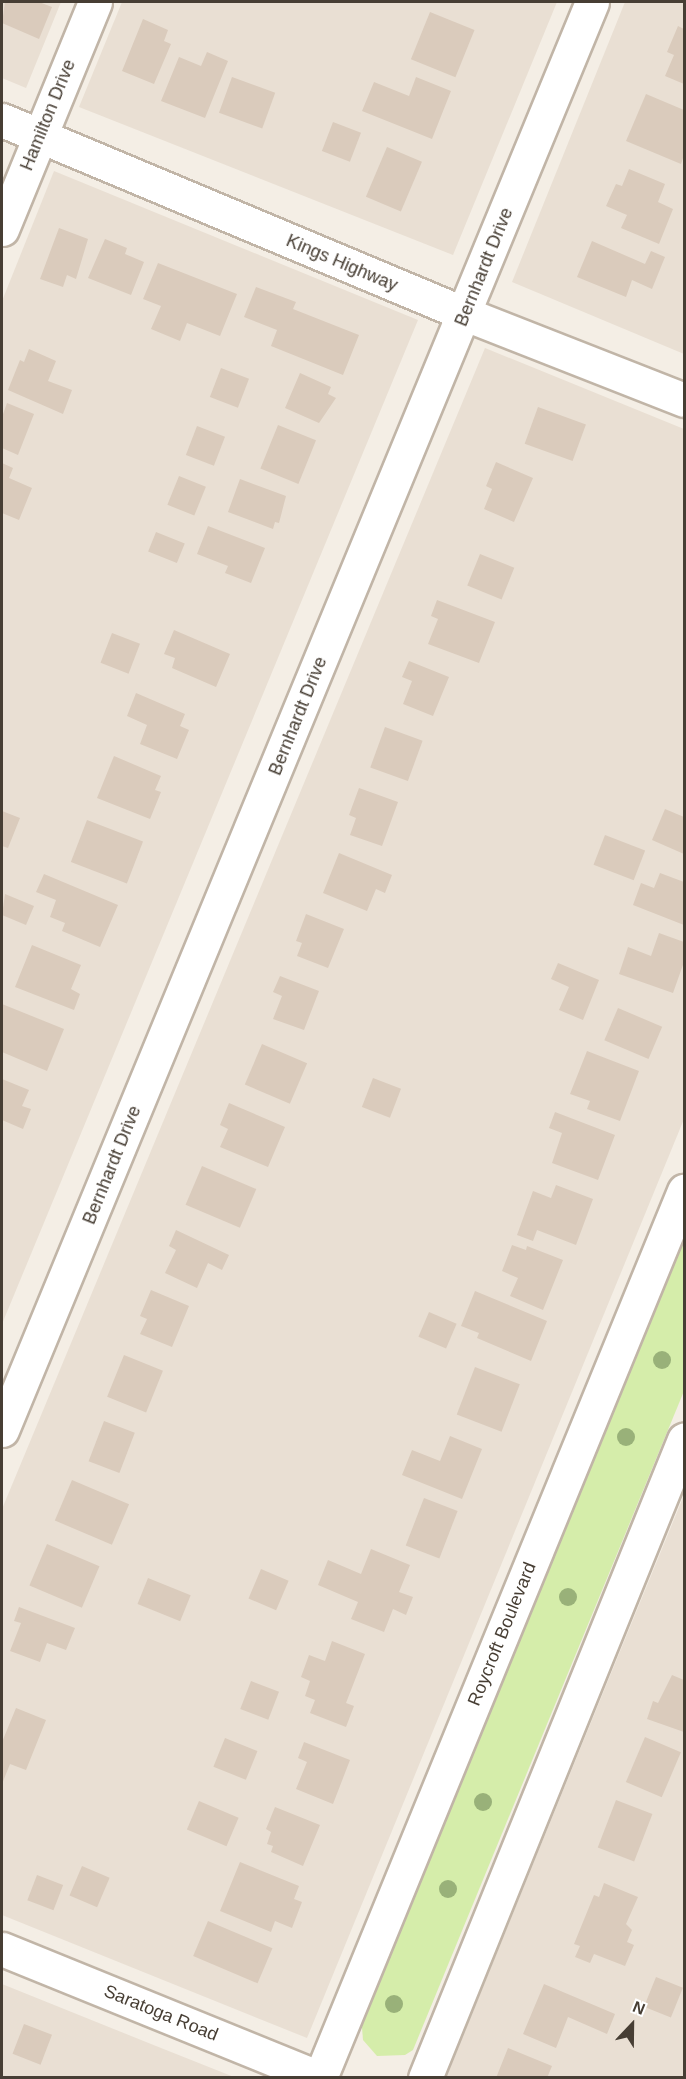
<!DOCTYPE html>
<style>
body{margin:0}
#map{position:relative;width:686px;height:2079px;overflow:hidden;background:#f4eee5;font-family:Arial,sans-serif}
div>[style]{position:absolute}
[style*='--x']{left:calc(var(--x)*1px);top:calc(var(--y)*1px);width:calc(var(--w)*1px);rotate:calc(var(--a)*1deg)}
.residential>*{inset:0;background:#e9dfd3}
.green>*{inset:0;background:#d5edaa}
.building>*{inset:0;background:#dacbbc;transform-origin:0 0}
.roads{filter:drop-shadow(2px 0 #c1b5a7) drop-shadow(-2px 0 #c1b5a7) drop-shadow(0 2px #c1b5a7) drop-shadow(0 -2px #c1b5a7)}
.minor>*{height:33px;margin:-16.5px;padding:0 16.5px;transform-origin:16.5px;border-radius:16.5px;background:#fff}
.trees>*{width:18px;height:18px;margin:-9px;border-radius:50%;background:#99b179}
span{translate:-50% -50%;white-space:nowrap;text-align:center;line-height:1.15;-webkit-text-stroke:4.5px #fff;paint-order:stroke}
.street-label{font-size:18px;color:#473e34}
.frame{position:absolute;inset:0;border:3px solid #473e34;pointer-events:none}
.north{position:absolute;left:602px;top:1995px;width:60px;height:60px;-webkit-text-stroke:4px #fff;paint-order:stroke;rotate:22deg;font-size:16px;font-weight:700;line-height:24px;text-align:center;color:#473e34}
.north::after{content:'';display:block;margin:auto;width:21px;height:27px;background:#473e34;clip-path:polygon(50% 0,100% 100%,50% 72%,0 100%)}
</style>
<div id="map">
<div class="residential">
<i style="clip-path:polygon(2px 2px,61px 2px,26px 88px,2px 78px)"></i>
<i style="clip-path:polygon(122px 2px,557px 2px,453px 255px,79px 107px)"></i>
<i style="clip-path:polygon(625px 2px,684px 2px,684px 354px,512px 282px)"></i>
<i style="clip-path:polygon(54px 171px,418px 320px,2px 1324px,2px 301px)"></i>
<i style="clip-path:polygon(485px 348px,684px 429px,684px 1119px,307px 2038px,2px 1915px,2px 1509px)"></i>
<i style="clip-path:polygon(684px 1495px,684px 2077px,446px 2077px)"></i>
<i style="clip-path:polygon(2px 1984px,156px 2046px,234px 2077px,2px 2077px)"></i>
</div>
<div class="green">
<i style="clip-path:polygon(684px 1227px,684px 1391px,413px 2050px,405px 2055px,377px 2056px,363px 2040px,361px 2015px)"></i>
</div>
<div class="building">
<i style="clip-path:polygon(5px 2px,39px 2px,52px 7px,39px 39px,2px 23px)"></i>
<i style="left:430px;top:12px;width:48px;height:51px;rotate:22deg"></i>
<i style="clip-path:polygon(143px 19px,168px 30px,164px 41px,171px 44px,154px 84px,122px 71px)"></i>
<i style="clip-path:polygon(678px 26px,684px 29px,684px 84px,665px 76px,674px 55px,667px 52px)"></i>
<i style="clip-path:polygon(207px 52px,228px 61px,205px 118px,161px 101px,179px 57px,201px 66px)"></i>
<i style="left:232px;top:77px;width:46px;height:38px;rotate:20deg"></i>
<i style="clip-path:polygon(416px 77px,451px 91px,432px 139px,362px 111px,374px 82px,409px 96px)"></i>
<i style="clip-path:polygon(646px 94px,684px 110px,684px 155px,681px 164px,626px 141px)"></i>
<i style="left:333px;top:122px;width:30px;height:31px;rotate:21deg"></i>
<i style="left:387px;top:147px;width:38px;height:54px;rotate:23deg"></i>
<i style="clip-path:polygon(629px 169px,665px 184px,658px 202px,673px 209px,659px 244px,621px 228px,627px 215px,606px 206px,616px 184px,622px 186px)"></i>
<i style="clip-path:polygon(59px 228px,88px 239px,76px 279px,67px 275px,63px 287px,40px 279px)"></i>
<i style="clip-path:polygon(105px 239px,127px 248px,125px 254px,144px 262px,131px 295px,88px 278px)"></i>
<i style="clip-path:polygon(592px 241px,645px 264px,651px 251px,665px 257px,652px 289px,632px 280px,626px 297px,577px 277px)"></i>
<i style="clip-path:polygon(158px 263px,237px 294px,220px 336px,187px 323px,180px 341px,151px 329px,161px 306px,143px 299px)"></i>
<i style="clip-path:polygon(256px 287px,296px 302px,293px 309px,359px 335px,343px 375px,271px 346px,277px 330px,244px 317px)"></i>
<i style="clip-path:polygon(29px 349px,56px 361px,48px 381px,72px 390px,63px 414px,8px 390px,20px 360px,24px 362px)"></i>
<i style="left:221px;top:368px;width:30px;height:31px;rotate:21deg"></i>
<i style="clip-path:polygon(300px 373px,331px 387px,328px 394px,336px 398px,319px 423px,285px 408px)"></i>
<i style="clip-path:polygon(7px 403px,34px 414px,18px 455px,2px 448px,2px 417px)"></i>
<i style="left:538px;top:407px;width:51px;height:39px;rotate:20deg"></i>
<i style="left:278px;top:425px;width:41px;height:47px;rotate:22deg"></i>
<i style="left:197px;top:426px;width:30px;height:31px;rotate:21deg"></i>
<i style="clip-path:polygon(496px 462px,533px 478px,514px 522px,484px 509px,492px 489px,486px 486px)"></i>
<i style="clip-path:polygon(2px 463px,13px 468px,9px 478px,32px 488px,19px 520px,2px 513px)"></i>
<i style="left:179px;top:476px;width:29px;height:31px;rotate:22deg"></i>
<i style="clip-path:polygon(240px 479px,286px 496px,279px 523px,275px 522px,273px 529px,228px 512px)"></i>
<i style="clip-path:polygon(208px 526px,265px 548px,251px 583px,225px 573px,228px 566px,197px 554px)"></i>
<i style="left:156px;top:532px;width:31px;height:21px;rotate:22deg"></i>
<i style="left:480px;top:554px;width:37px;height:34px;rotate:22deg"></i>
<i style="clip-path:polygon(437px 600px,495px 622px,479px 663px,428px 644px,438px 619px,431px 616px)"></i>
<i style="clip-path:polygon(174px 630px,230px 654px,216px 687px,172px 668px,175px 658px,164px 654px)"></i>
<i style="left:112px;top:633px;width:30px;height:32px;rotate:21deg"></i>
<i style="clip-path:polygon(409px 661px,449px 677px,433px 716px,403px 704px,412px 681px,402px 677px)"></i>
<i style="clip-path:polygon(136px 693px,185px 714px,180px 726px,189px 730px,177px 759px,140px 744px,147px 725px,127px 716px)"></i>
<i style="left:385px;top:727px;width:40px;height:43px;rotate:20deg"></i>
<i style="clip-path:polygon(114px 756px,161px 776px,155px 790px,161px 792px,150px 819px,97px 798px)"></i>
<i style="clip-path:polygon(359px 788px,398px 802px,382px 846px,350px 835px,356px 818px,349px 815px)"></i>
<i style="clip-path:polygon(665px 809px,684px 817px,684px 854px,652px 840px)"></i>
<i style="clip-path:polygon(2px 811px,20px 818px,8px 848px,2px 846px)"></i>
<i style="left:87px;top:820px;width:60px;height:45px;rotate:21deg"></i>
<i style="left:605px;top:835px;width:43px;height:32px;rotate:21deg"></i>
<i style="clip-path:polygon(339px 853px,392px 875px,385px 893px,376px 889px,367px 911px,323px 893px)"></i>
<i style="clip-path:polygon(660px 873px,684px 882px,684px 925px,633px 905px,641px 883px,654px 888px)"></i>
<i style="clip-path:polygon(44px 874px,118px 905px,100px 947px,62px 931px,65px 923px,50px 917px,56px 900px,36px 892px)"></i>
<i style="clip-path:polygon(5px 894px,34px 906px,26px 925px,2px 915px)"></i>
<i style="clip-path:polygon(306px 914px,344px 929px,328px 968px,297px 956px,302px 943px,296px 941px)"></i>
<i style="clip-path:polygon(659px 933px,684px 942px,684px 962px,673px 993px,619px 974px,628px 947px,651px 956px)"></i>
<i style="clip-path:polygon(32px 945px,81px 965px,71px 989px,80px 994px,74px 1010px,15px 987px)"></i>
<i style="clip-path:polygon(558px 963px,599px 980px,583px 1020px,559px 1010px,569px 987px,551px 979px)"></i>
<i style="clip-path:polygon(280px 976px,319px 991px,304px 1030px,273px 1019px,282px 996px,273px 992px)"></i>
<i style="clip-path:polygon(2px 1004px,64px 1029px,47px 1071px,2px 1052px)"></i>
<i style="left:618px;top:1008px;width:48px;height:35px;rotate:23deg"></i>
<i style="left:262px;top:1044px;width:49px;height:44px;rotate:23deg"></i>
<i style="clip-path:polygon(587px 1051px,639px 1071px,620px 1121px,587px 1109px,590px 1101px,570px 1094px)"></i>
<i style="left:373px;top:1078px;width:30px;height:31px;rotate:21deg"></i>
<i style="clip-path:polygon(2px 1079px,29px 1090px,22px 1106px,31px 1109px,23px 1129px,2px 1120px)"></i>
<i style="clip-path:polygon(229px 1103px,285px 1127px,268px 1167px,220px 1147px,228px 1129px,220px 1125px)"></i>
<i style="clip-path:polygon(555px 1112px,615px 1135px,598px 1180px,552px 1163px,562px 1133px,549px 1128px)"></i>
<i style="left:202px;top:1166px;width:59px;height:42px;rotate:23deg"></i>
<i style="clip-path:polygon(556px 1185px,593px 1199px,576px 1245px,537px 1230px,533px 1241px,517px 1235px,533px 1191px,551px 1198px)"></i>
<i style="clip-path:polygon(176px 1230px,229px 1255px,222px 1270px,208px 1263px,197px 1288px,165px 1273px,176px 1250px,169px 1246px)"></i>
<i style="clip-path:polygon(512px 1245px,526px 1250px,527px 1246px,563px 1260px,543px 1310px,510px 1296px,518px 1278px,502px 1271px)"></i>
<i style="clip-path:polygon(151px 1290px,189px 1306px,172px 1347px,140px 1334px,147px 1319px,140px 1316px)"></i>
<i style="clip-path:polygon(475px 1291px,547px 1321px,531px 1361px,477px 1338px,479px 1333px,461px 1326px)"></i>
<i style="left:429px;top:1312px;width:30px;height:27px;rotate:23deg"></i>
<i style="left:124px;top:1355px;width:42px;height:45px;rotate:22deg"></i>
<i style="left:475px;top:1367px;width:48px;height:51px;rotate:21deg"></i>
<i style="left:104px;top:1421px;width:33px;height:43px;rotate:21deg"></i>
<i style="clip-path:polygon(450px 1436px,482px 1449px,462px 1499px,402px 1475px,412px 1450px,440px 1461px)"></i>
<i style="left:72px;top:1480px;width:62px;height:44px;rotate:23deg"></i>
<i style="left:424px;top:1498px;width:36px;height:51px;rotate:21deg"></i>
<i style="left:47px;top:1544px;width:57px;height:45px;rotate:23deg"></i>
<i style="clip-path:polygon(371px 1549px,410px 1565px,399px 1592px,413px 1597px,406px 1615px,393px 1609px,384px 1632px,351px 1619px,358px 1602px,318px 1585px,328px 1560px,361px 1574px)"></i>
<i style="left:261px;top:1569px;width:30px;height:32px;rotate:23deg"></i>
<i style="left:148px;top:1578px;width:46px;height:28px;rotate:22deg"></i>
<i style="clip-path:polygon(19px 1607px,75px 1628px,66px 1650px,47px 1643px,40px 1662px,10px 1651px,21px 1623px,14px 1621px)"></i>
<i style="clip-path:polygon(332px 1641px,365px 1654px,346px 1703px,354px 1706px,346px 1727px,310px 1713px,315px 1700px,305px 1696px,310px 1681px,301px 1677px,309px 1655px,325px 1661px)"></i>
<i style="clip-path:polygon(672px 1675px,684px 1680px,684px 1732px,647px 1719px,653px 1701px,658px 1703px)"></i>
<i style="left:251px;top:1681px;width:30px;height:30px;rotate:21deg"></i>
<i style="clip-path:polygon(16px 1708px,46px 1720px,26px 1770px,10px 1764px,2px 1784px,2px 1742px)"></i>
<i style="left:645px;top:1737px;width:39px;height:49px;rotate:23deg"></i>
<i style="left:225px;top:1738px;width:35px;height:31px;rotate:22deg"></i>
<i style="clip-path:polygon(304px 1742px,350px 1760px,333px 1804px,296px 1789px,307px 1762px,298px 1758px)"></i>
<i style="left:616px;top:1800px;width:39px;height:51px;rotate:21deg"></i>
<i style="left:199px;top:1801px;width:43px;height:31px;rotate:23deg"></i>
<i style="clip-path:polygon(275px 1807px,320px 1825px,303px 1866px,271px 1852px,273px 1846px,267px 1844px,271px 1832px,266px 1829px)"></i>
<i style="clip-path:polygon(240px 1862px,299px 1886px,294px 1899px,302px 1902px,292px 1928px,275px 1921px,271px 1932px,220px 1911px)"></i>
<i style="left:82px;top:1866px;width:30px;height:32px;rotate:23deg"></i>
<i style="left:37px;top:1875px;width:28px;height:27px;rotate:21deg"></i>
<i style="clip-path:polygon(604px 1883px,638px 1897px,626px 1924px,632px 1930px,627px 1942px,634px 1945px,625px 1966px,594px 1954px,590px 1963px,575px 1957px,580px 1946px,574px 1944px,594px 1895px,599px 1897px)"></i>
<i style="left:208px;top:1921px;width:70px;height:38px;rotate:23deg"></i>
<i style="left:656px;top:1977px;width:29px;height:32px;rotate:22deg"></i>
<i style="clip-path:polygon(544px 1984px,615px 2014px,607px 2034px,568px 2017px,556px 2048px,523px 2034px)"></i>
<i style="left:24px;top:2024px;width:30px;height:32px;rotate:21deg"></i>
<i style="clip-path:polygon(508px 2048px,552px 2066px,547px 2078px,496px 2078px)"></i>
</div>
<div class="roads">
<div class="minor">
<i style="--x:2;--y:120;--w:502;--a:22.73"></i>
<i style="--x:465;--y:314;--w:235;--a:21.4"></i>
<i style="--x:2;--y:229;--w:245;--a:-67.7"></i>
<i style="--x:2;--y:1430;--w:1545;--a:-67.55"></i>
<i style="--x:2;--y:1949;--w:343;--a:22.1"></i>
<i style="--x:320;--y:2078;--w:959;--a:-67.69"></i>
<i style="--x:425;--y:2078;--w:689;--a:-67.91"></i>
</div>
</div>
<div class="trees">
<i style="left:662px;top:1360px"></i>
<i style="left:626px;top:1437px"></i>
<i style="left:568px;top:1597px"></i>
<i style="left:483px;top:1802px"></i>
<i style="left:448px;top:1889px"></i>
<i style="left:394px;top:2004px"></i>
</div>
<div class="street-label">
<span style="left:48px;top:115px;rotate:-68deg">Hamilton Drive</span>
<span style="left:342px;top:263px;rotate:23deg">Kings Highway</span>
<span style="left:484px;top:267px;rotate:-68deg">Bernhardt Drive</span>
<span style="left:298px;top:716px;rotate:-68deg">Bernhardt Drive</span>
<span style="left:112px;top:1165px;rotate:-68deg">Bernhardt Drive</span>
<span style="left:502px;top:1634px;rotate:-68deg">Roycroft Boulevard</span>
<span style="left:161px;top:2013px;rotate:22deg">Saratoga Road</span>
</div>
<div class="frame"></div>
<div class="north">N</div>
</div>
